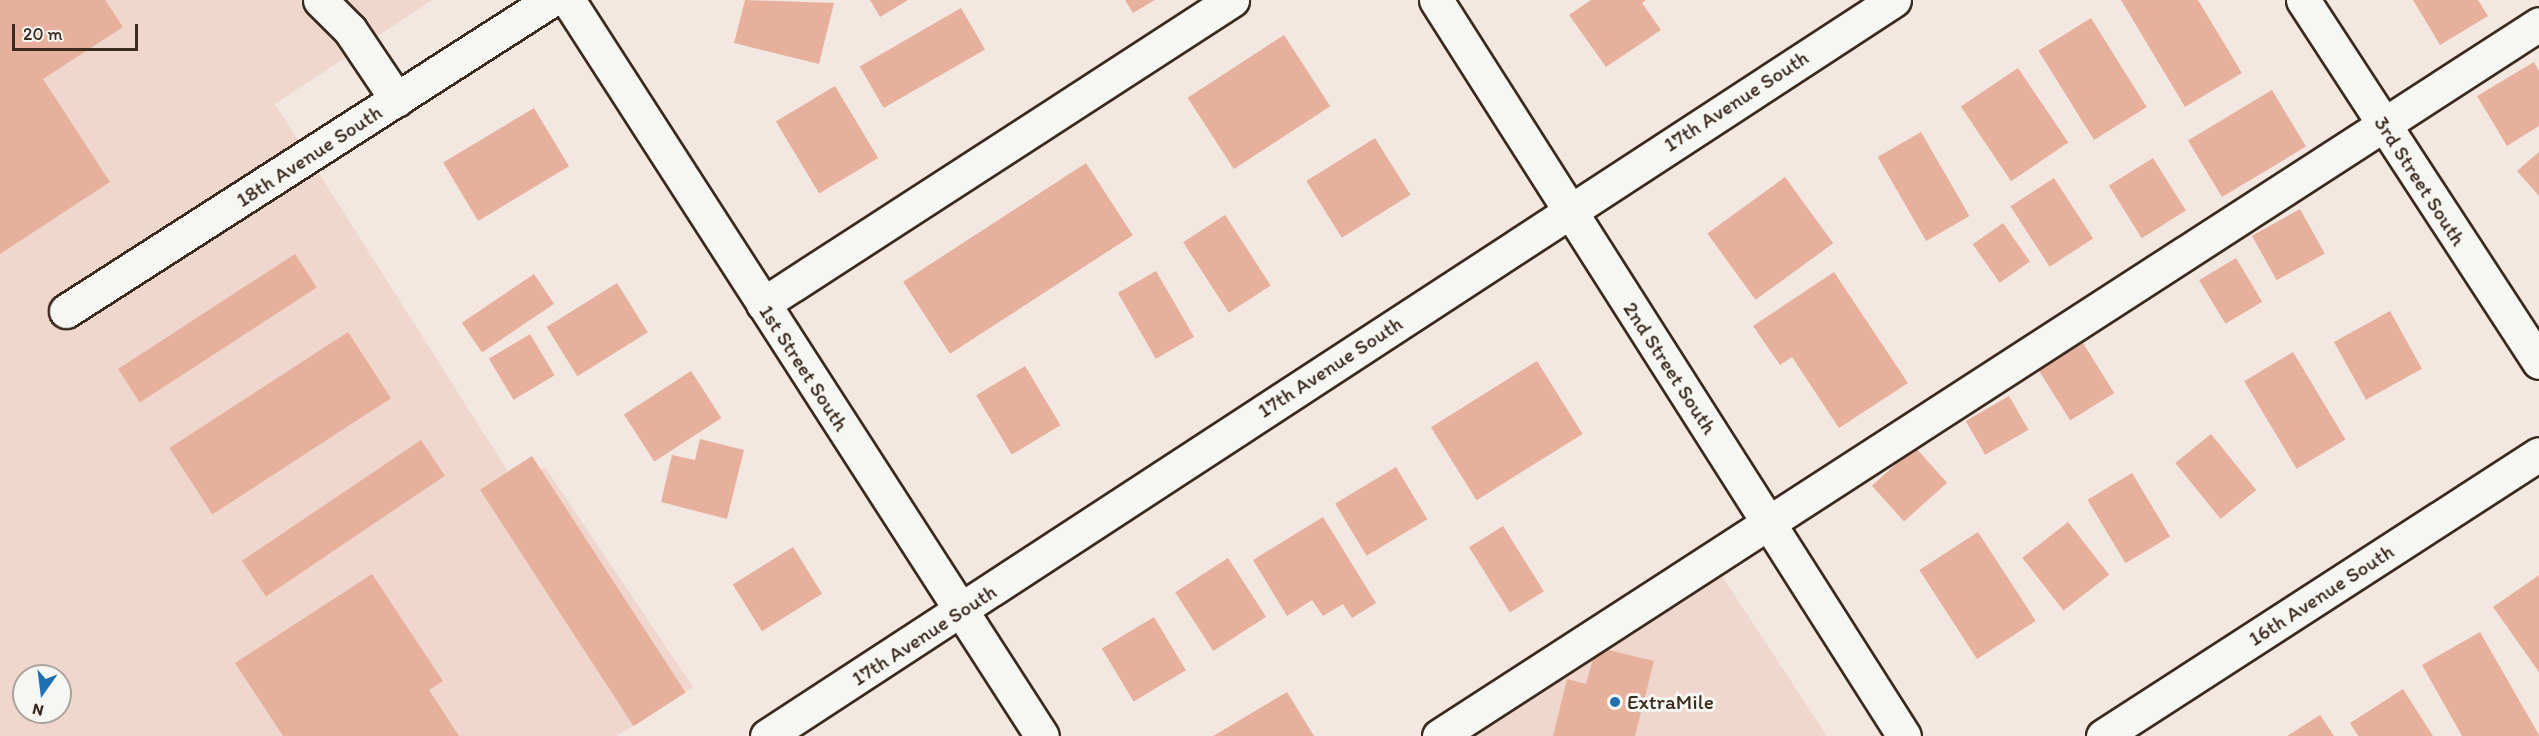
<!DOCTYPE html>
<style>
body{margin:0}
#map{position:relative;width:2539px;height:736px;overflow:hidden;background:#f3e8e1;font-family:Itim,sans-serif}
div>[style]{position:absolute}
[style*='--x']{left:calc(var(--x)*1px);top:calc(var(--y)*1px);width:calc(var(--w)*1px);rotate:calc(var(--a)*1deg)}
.built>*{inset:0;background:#efd7cd}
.building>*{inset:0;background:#e7b09d;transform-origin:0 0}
.roads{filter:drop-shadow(2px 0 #3b2a1e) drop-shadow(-2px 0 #3b2a1e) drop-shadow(0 2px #3b2a1e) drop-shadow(0 -2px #3b2a1e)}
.minor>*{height:33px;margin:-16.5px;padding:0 16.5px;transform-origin:16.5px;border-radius:16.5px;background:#f6f6f2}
.major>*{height:33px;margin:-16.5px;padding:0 16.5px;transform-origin:16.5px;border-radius:16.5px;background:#f6f6f2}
.dots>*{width:16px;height:16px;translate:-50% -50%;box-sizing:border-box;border:3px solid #f6f6f2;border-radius:50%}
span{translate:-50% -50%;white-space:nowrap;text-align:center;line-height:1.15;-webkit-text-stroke:6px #f6f6f2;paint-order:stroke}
.street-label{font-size:21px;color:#3b2a1e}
.poi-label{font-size:21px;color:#3b2a1e}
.left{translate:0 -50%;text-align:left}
.north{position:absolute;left:12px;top:664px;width:60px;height:60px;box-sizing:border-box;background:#f6f6f2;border:2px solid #aba49d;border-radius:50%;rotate:194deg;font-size:16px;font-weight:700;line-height:24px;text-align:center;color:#3b2a1e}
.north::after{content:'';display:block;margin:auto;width:21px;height:27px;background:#1f6fb2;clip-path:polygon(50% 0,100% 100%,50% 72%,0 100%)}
.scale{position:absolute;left:12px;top:24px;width:126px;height:27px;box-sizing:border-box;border:3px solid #3b2a1e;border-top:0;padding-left:8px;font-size:18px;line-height:21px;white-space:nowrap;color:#3b2a1e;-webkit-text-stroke:4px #f6f6f2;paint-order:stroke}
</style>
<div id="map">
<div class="built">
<i style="clip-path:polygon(evenodd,0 0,432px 0,275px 104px,516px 484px,545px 467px,693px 687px,617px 736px,0 736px,0 0,24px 676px,60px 676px,60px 712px,24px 712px,24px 676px)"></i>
<i style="clip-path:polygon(1720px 573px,1827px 736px,1469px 736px)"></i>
</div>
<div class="building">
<i style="clip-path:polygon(0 0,105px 0,123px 27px,43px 79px,110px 182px,0 254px)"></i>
<i style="clip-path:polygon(745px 0,834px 3px,819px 64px,734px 43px)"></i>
<i style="clip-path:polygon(870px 0,908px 0,880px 17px)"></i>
<i style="clip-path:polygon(1125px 0,1155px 0,1133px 13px)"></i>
<i style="clip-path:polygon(1591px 0,1646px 0,1642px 3px,1661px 30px,1606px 67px,1569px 15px)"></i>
<i style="clip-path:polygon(2121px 0,2198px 0,2242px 73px,2185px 107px)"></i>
<i style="clip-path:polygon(2413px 0,2478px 0,2488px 16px,2440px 45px)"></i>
<i style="left:961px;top:8px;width:48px;height:117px;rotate:60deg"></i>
<i style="left:2091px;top:18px;width:105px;height:62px;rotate:58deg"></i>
<i style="left:1284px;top:35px;width:85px;height:115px;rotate:57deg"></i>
<i style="clip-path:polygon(2534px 62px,2539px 71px,2539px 126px,2507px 146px,2477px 96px)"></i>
<i style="left:2018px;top:68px;width:90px;height:69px;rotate:56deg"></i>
<i style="left:835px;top:86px;width:84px;height:69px;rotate:59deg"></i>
<i style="left:2272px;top:90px;width:66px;height:98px;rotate:59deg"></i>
<i style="left:534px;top:108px;width:68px;height:106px;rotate:59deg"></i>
<i style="left:1921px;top:132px;width:97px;height:50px;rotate:60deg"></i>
<i style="left:1375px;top:138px;width:67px;height:81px;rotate:58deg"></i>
<i style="clip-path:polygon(2539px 152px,2539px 196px,2517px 171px)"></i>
<i style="left:2153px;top:158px;width:62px;height:52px;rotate:58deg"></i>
<i style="left:1086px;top:163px;width:86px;height:218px;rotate:57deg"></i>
<i style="left:1785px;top:177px;width:82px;height:96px;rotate:54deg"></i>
<i style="left:2054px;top:178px;width:72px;height:52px;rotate:57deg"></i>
<i style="left:2300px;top:209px;width:51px;height:55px;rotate:61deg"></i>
<i style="left:1225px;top:215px;width:84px;height:50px;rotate:57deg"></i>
<i style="left:2003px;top:223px;width:47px;height:37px;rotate:55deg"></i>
<i style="left:295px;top:254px;width:40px;height:211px;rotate:57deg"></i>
<i style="left:2236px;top:258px;width:51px;height:43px;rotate:59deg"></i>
<i style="left:1156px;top:271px;width:76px;height:44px;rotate:60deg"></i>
<i style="clip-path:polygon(1834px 272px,1908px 383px,1839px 428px,1792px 357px,1780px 365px,1753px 326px)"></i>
<i style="left:534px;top:274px;width:36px;height:87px;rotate:56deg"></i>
<i style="left:617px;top:283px;width:58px;height:83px;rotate:58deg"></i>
<i style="left:2390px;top:311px;width:66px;height:64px;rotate:61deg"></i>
<i style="left:348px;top:332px;width:79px;height:213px;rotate:57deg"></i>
<i style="left:530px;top:334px;width:48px;height:48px;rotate:59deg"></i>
<i style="left:2083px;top:343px;width:59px;height:52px;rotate:58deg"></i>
<i style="left:2293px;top:352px;width:102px;height:57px;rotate:59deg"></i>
<i style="left:1537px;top:361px;width:86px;height:125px;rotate:58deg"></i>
<i style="left:1025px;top:366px;width:69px;height:57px;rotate:59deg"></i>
<i style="left:691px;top:371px;width:56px;height:80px;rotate:57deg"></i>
<i style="left:2009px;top:396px;width:39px;height:50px;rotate:60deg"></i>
<i style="left:2211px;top:434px;width:72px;height:46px;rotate:51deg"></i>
<i style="clip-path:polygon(700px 439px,744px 450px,727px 519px,661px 502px,672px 455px,695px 460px)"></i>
<i style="left:421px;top:440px;width:43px;height:216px;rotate:56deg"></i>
<i style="left:1915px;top:447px;width:48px;height:58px;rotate:48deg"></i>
<i style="left:532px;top:456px;width:282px;height:62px;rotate:57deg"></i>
<i style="left:1396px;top:467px;width:61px;height:71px;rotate:59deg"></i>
<i style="left:2132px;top:473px;width:74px;height:52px;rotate:59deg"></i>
<i style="clip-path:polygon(1323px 517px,1376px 603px,1352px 618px,1343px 604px,1323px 616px,1312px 600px,1287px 616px,1253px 560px)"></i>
<i style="left:2068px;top:522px;width:67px;height:58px;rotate:52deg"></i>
<i style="left:1503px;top:526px;width:77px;height:40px;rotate:58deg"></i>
<i style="left:1978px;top:532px;width:106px;height:70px;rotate:57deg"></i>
<i style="left:793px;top:547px;width:55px;height:71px;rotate:58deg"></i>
<i style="left:1228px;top:558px;width:70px;height:63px;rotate:57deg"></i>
<i style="clip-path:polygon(372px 574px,443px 681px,429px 690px,459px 736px,283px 736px,235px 663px)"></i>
<i style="clip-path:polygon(2539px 575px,2539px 672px,2493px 607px)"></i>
<i style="left:1154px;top:617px;width:62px;height:61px;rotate:59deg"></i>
<i style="clip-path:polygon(2480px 632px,2539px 735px,2539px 736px,2462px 736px,2422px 665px)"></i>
<i style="clip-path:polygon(1596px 647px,1654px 661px,1635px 736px,1553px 736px,1567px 679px,1586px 684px)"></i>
<i style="clip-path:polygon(2403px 689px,2433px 736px,2358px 736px,2350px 723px)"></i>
<i style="clip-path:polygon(1287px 692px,1314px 736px,1213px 736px)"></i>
<i style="clip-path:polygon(2320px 715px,2334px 736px,2287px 736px)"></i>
</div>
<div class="roads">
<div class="minor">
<i style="--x:320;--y:0;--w:42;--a:45"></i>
<i style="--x:350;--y:30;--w:84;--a:56.1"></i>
<i style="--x:568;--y:0;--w:875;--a:57.22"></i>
<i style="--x:1436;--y:0;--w:872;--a:57.55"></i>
<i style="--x:2303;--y:0;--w:432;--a:56.9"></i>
<i style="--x:763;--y:304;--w:559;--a:-32.95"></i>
<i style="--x:66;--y:311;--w:576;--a:-32.67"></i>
<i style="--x:767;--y:736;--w:1346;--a:-33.15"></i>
<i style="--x:1439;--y:736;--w:1310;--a:-32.91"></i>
</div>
<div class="major">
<i style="--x:2103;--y:736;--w:519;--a:-32.89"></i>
</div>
</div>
<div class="dots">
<i style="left:1615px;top:702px;background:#1f6fb2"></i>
</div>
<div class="street-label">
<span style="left:1736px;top:101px;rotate:-33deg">17th Avenue South</span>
<span style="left:309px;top:156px;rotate:-33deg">18th Avenue South</span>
<span style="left:2420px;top:181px;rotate:57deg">3rd Street South</span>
<span style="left:1330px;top:367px;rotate:-33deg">17th Avenue South</span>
<span style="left:804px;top:368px;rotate:57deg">1st Street South</span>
<span style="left:1670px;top:368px;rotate:57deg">2nd Street South</span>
<span style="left:2321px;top:595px;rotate:-33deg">16th Avenue South</span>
<span style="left:924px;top:635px;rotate:-33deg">17th Avenue South</span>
</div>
<div class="poi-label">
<span class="left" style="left:1627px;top:702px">ExtraMile</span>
</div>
<div class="north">N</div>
<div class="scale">20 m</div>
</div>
